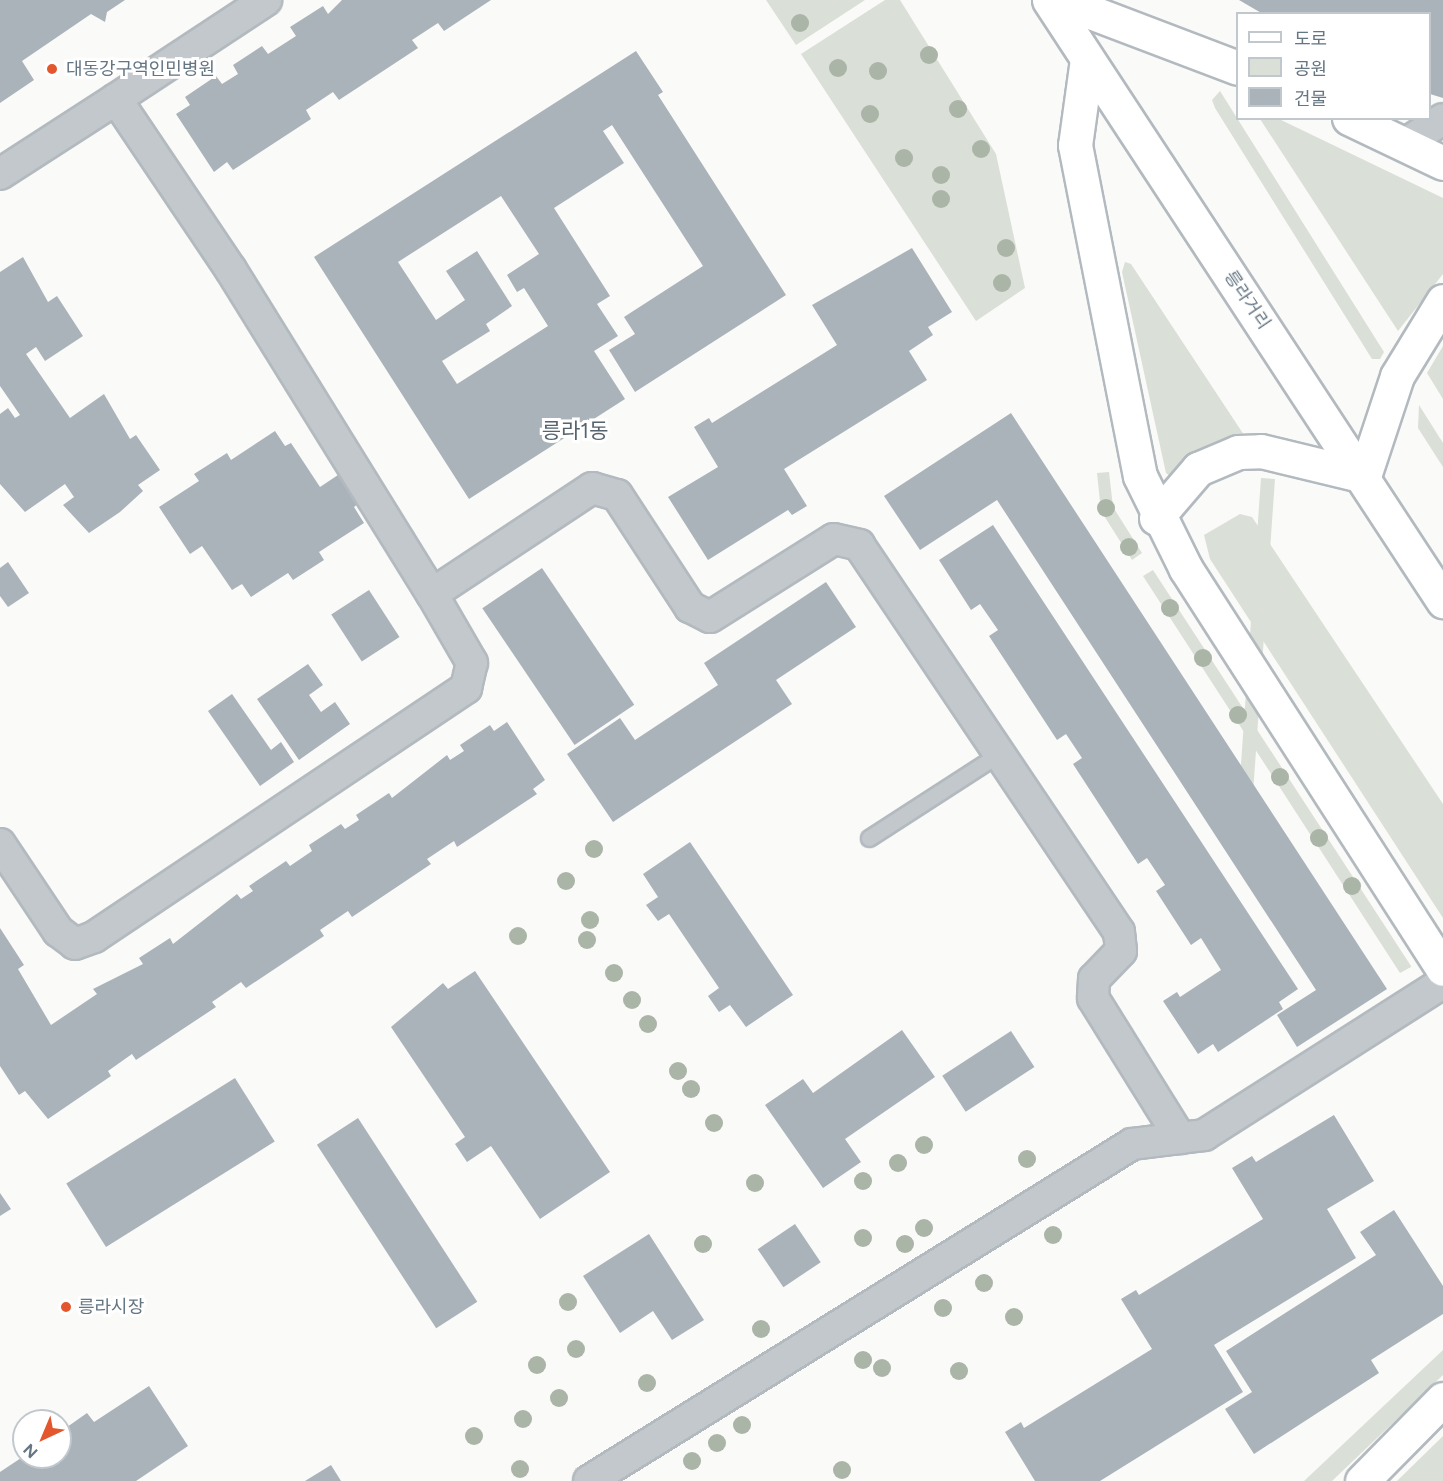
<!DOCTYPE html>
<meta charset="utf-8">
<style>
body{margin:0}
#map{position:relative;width:1443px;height:1481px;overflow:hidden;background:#fafaf8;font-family:Figtree,"Noto Sans KR",sans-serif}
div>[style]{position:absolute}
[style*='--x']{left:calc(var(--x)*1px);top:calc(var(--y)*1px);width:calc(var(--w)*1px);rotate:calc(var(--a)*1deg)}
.green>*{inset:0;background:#dadfd7;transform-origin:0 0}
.building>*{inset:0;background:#aab3b9;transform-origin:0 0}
.roads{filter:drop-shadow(2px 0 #b3babf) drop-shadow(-2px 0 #b3babf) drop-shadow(0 2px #b3babf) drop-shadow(0 -2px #b3babf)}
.lane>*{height:15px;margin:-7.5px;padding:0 7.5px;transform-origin:7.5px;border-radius:7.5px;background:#c3c8cc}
.street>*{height:30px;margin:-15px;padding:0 15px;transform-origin:15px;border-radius:15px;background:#c3c8cc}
.secondary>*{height:33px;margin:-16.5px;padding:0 16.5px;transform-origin:16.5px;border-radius:16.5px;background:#fff}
.trees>*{width:18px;height:18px;margin:-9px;border-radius:50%;background:#aab4a7}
.dots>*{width:16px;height:16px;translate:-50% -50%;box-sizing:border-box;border:3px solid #fff;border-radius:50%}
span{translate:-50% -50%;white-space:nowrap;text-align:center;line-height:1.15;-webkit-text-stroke:6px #fff;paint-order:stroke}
.poi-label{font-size:18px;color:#657683}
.left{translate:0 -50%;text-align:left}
.street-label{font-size:18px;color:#657683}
.quarter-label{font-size:21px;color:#57646e}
.legend{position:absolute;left:1236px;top:12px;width:195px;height:108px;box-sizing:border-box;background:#fff;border:2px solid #c1c8cd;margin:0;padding:8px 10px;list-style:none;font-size:18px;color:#657683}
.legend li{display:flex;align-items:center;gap:12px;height:30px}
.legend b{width:30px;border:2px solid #c1c8cd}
.north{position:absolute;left:12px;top:1409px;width:60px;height:60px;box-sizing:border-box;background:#fff;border:2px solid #c1c8cd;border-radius:50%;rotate:224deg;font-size:16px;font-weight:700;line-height:24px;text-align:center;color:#657683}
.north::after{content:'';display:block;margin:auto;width:21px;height:27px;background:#e4572e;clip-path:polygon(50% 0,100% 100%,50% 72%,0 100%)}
</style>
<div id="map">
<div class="green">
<i style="clip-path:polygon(766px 0,865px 0,796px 45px)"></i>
<i style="clip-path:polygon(885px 0,900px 0,996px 154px,1025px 288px,976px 321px,801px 54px)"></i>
<i style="clip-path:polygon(1220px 91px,1384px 352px,1380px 359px,1372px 359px,1215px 108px,1212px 100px)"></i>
<i style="clip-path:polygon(1260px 119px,1279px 119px,1443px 198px,1443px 274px,1398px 331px)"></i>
<i style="clip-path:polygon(1125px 262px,1131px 264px,1244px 435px,1205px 447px,1171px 477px,1166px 473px,1122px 272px)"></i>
<i style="clip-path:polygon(1443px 346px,1443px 399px,1427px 373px)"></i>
<i style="clip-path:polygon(1419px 405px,1443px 443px,1443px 467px,1418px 428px)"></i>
<i style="clip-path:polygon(1109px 472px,1113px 507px,1142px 553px,1132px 560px,1101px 511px,1097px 473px)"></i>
<i style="left:1261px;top:478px;width:14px;height:328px;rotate:4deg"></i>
<i style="clip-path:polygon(1240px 514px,1252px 517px,1443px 804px,1443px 918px,1210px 559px,1204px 535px)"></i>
<i style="clip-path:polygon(1153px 570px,1411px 966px,1411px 967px,1400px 973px,1143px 576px)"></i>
<i style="clip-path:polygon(1443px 1350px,1443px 1375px,1332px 1481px,1304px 1481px)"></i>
<i style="clip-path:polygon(1443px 1436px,1443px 1481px,1397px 1481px)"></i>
</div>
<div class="building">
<i style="clip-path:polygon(0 0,125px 0,107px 12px,105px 22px,91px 14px,22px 61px,34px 80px,0 103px)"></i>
<i style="clip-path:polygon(342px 0,491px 0,444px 31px,438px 23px,412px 40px,418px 48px,339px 100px,333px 92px,306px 110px,311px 119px,233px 170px,227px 162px,214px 172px,176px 114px,190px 105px,185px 97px,216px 76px,222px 84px,238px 74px,233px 65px,262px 46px,268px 54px,296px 36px,290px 27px,323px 6px,328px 14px)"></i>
<i style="clip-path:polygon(1239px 0,1443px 0,1443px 98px,1430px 94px,1430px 14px,1263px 14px)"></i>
<i style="clip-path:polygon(evenodd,636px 51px,663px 92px,658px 95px,786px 295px,635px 392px,609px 350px,635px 334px,624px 317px,703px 266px,612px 125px,603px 131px,624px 163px,554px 208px,610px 296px,597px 304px,618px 336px,594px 351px,625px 399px,469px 499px,314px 257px,636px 51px,501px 196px,539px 254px,507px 275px,517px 292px,524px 288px,548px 326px,457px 384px,442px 361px,490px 331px,486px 324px,512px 306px,477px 251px,446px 271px,465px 300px,436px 320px,398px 262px,501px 196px)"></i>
<i style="clip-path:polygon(912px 248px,952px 312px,928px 327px,933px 335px,909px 351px,927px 380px,784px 469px,807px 506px,792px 515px,788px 510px,708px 560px,668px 497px,718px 467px,694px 427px,709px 418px,712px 423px,837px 345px,812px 305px)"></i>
<i style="clip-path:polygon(23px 257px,48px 302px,57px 296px,83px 336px,45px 361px,36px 347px,26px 354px,70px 418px,104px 394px,130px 439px,136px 435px,160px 470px,138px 485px,143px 491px,120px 512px,89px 533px,63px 505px,74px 497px,65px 484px,25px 512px,0 484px,0 414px,8px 408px,15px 418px,20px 415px,0 386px,0 272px)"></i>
<i style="clip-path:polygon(1011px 413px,1387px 989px,1297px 1047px,1277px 1015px,1316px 990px,997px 500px,920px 550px,884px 496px)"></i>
<i style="clip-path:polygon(275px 431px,285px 446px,291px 443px,320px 487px,341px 473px,360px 502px,354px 507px,364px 523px,319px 552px,324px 560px,293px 580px,288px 573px,251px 597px,242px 584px,232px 590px,202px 546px,190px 554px,159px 507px,199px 481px,194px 474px,227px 453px,231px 460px)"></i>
<i style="clip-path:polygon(993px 525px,1298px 989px,1279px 1002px,1283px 1009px,1218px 1052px,1213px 1044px,1198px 1054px,1163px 1001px,1177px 992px,1180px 997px,1221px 970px,1201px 938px,1191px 945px,1156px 891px,1165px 885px,1147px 858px,1138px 864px,1073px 764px,1082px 758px,1066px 734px,1057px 740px,989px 636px,998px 630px,980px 604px,971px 610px,939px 560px)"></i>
<i style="clip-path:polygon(8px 562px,29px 593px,8px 607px,0 596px,0 568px)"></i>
<i style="left:542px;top:568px;width:165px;height:72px;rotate:56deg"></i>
<i style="clip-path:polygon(826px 582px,856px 627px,776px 680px,792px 704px,613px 822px,567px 754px,620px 718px,635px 740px,718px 685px,704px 663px)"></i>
<i style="left:369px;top:590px;width:56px;height:45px;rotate:57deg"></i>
<i style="clip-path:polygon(308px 664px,323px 685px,309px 695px,321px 712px,335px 702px,350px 724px,299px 760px,257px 699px)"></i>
<i style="clip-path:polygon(232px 694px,271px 750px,281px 742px,294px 762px,260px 786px,208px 711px)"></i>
<i style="clip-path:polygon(507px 722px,545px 780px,533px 789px,537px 794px,457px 847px,454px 841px,427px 859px,431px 864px,352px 917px,348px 911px,320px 930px,324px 936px,246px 988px,241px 982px,212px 1002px,216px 1007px,136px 1060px,132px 1054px,108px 1071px,111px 1076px,48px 1119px,25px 1091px,19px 1095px,0 1066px,0 928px,24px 965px,18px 969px,51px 1025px,97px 994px,93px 989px,143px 964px,139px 958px,170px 938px,173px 944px,237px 894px,241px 899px,253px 891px,249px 886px,286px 861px,290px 866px,312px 851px,309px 845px,341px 824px,345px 829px,359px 820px,356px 815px,389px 793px,392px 798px,447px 755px,450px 760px,464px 751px,460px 745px,490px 725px,494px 731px)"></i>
<i style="clip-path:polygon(690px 842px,793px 995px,746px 1027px,730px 1005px,719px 1012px,708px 996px,719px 988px,669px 914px,658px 921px,646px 905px,658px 897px,643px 874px)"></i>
<i style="clip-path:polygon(475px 971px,610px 1172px,540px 1219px,491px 1146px,467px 1162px,455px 1144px,465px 1137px,391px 1027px,443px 983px,448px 989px)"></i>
<i style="clip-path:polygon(902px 1030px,935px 1077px,845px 1139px,861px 1162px,823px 1188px,765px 1105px,803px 1079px,813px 1093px)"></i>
<i style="left:1011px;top:1031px;width:43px;height:82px;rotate:57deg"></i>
<i style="left:235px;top:1078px;width:75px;height:199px;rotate:58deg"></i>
<i style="clip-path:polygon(1334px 1115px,1374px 1181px,1327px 1209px,1356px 1258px,1214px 1345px,1243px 1392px,1100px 1481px,1035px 1481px,1005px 1432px,1021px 1422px,1024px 1428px,1152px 1349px,1121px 1299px,1136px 1290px,1139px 1295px,1263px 1219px,1232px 1168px,1252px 1156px,1256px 1162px)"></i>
<i style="left:358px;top:1118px;width:219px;height:49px;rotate:57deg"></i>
<i style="clip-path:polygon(0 1193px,11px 1209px,0 1216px)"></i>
<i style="clip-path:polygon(1394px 1210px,1443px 1286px,1443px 1314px,1371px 1360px,1379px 1373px,1254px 1454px,1225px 1409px,1252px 1392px,1226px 1351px,1376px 1255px,1360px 1232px)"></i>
<i style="left:795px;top:1224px;width:46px;height:45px;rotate:56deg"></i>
<i style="clip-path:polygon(649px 1234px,704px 1320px,672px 1340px,653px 1311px,620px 1333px,583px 1276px)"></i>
<i style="clip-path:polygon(149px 1386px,188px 1446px,136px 1481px,0 1481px,0 1472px,24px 1456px,60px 1457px,60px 1432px,87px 1413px,94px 1422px)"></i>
<i style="clip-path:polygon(331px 1465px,341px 1481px,305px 1481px)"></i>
</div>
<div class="roads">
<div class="lane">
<i style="--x:869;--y:838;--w:155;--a:-32.9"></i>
</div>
<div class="street">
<i style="--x:116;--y:99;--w:180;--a:-33.4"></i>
<i style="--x:1405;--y:144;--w:45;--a:-33.3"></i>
<i style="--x:0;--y:174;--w:138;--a:-32.9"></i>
<i style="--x:116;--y:99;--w:206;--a:56.1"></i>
<i style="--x:231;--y:270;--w:381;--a:58.2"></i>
<i style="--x:432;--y:594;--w:192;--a:-33.5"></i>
<i style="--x:592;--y:488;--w:26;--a:16"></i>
<i style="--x:617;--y:495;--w:134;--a:56.9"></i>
<i style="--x:690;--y:607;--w:22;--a:27"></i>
<i style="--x:710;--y:617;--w:146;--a:-32.2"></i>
<i style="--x:834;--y:539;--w:26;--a:13"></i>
<i style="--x:859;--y:545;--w:466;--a:56.1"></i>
<i style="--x:1119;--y:932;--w:19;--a:84"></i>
<i style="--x:1121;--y:951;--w:39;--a:134"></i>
<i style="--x:1094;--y:979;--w:19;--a:93"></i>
<i style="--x:1093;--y:998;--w:165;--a:58.1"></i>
<i style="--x:0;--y:844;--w:105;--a:56.3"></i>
<i style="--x:58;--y:931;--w:21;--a:37"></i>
<i style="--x:75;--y:944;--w:20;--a:-20"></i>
<i style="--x:94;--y:937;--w:448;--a:-33.8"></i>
<i style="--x:466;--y:688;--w:26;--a:-77"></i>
<i style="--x:472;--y:663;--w:80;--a:-120.1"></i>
<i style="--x:589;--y:1481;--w:639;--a:-31.82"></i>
<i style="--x:1132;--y:1144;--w:73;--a:-7.1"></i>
<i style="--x:1204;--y:1135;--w:283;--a:-32.5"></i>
</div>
<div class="secondary">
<i style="--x:1049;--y:0;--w:719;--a:56.75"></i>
<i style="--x:1059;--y:0;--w:191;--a:20.8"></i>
<i style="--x:1087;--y:59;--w:87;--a:97.9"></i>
<i style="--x:1075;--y:145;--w:337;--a:78.9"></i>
<i style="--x:1140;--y:476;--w:104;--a:63.7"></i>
<i style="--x:1186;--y:569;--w:475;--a:57.3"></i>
<i style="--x:1349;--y:118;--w:104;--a:25.6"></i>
<i style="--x:1364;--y:476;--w:105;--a:-71.7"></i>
<i style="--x:1397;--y:376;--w:88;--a:-58.5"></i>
<i style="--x:1156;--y:518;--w:65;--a:-49.4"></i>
<i style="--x:1198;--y:469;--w:43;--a:-23"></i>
<i style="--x:1238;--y:452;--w:23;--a:-2"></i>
<i style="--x:1261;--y:451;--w:106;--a:13.6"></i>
<i style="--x:1362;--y:1481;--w:115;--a:-45.4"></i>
</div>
</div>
<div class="trees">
<i style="left:800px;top:23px"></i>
<i style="left:929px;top:55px"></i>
<i style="left:838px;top:68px"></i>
<i style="left:878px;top:71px"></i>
<i style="left:958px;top:109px"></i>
<i style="left:870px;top:114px"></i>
<i style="left:981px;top:149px"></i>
<i style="left:904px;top:158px"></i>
<i style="left:941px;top:175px"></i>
<i style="left:941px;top:199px"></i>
<i style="left:1006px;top:248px"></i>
<i style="left:1002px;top:283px"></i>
<i style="left:1106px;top:508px"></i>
<i style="left:1129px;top:547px"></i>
<i style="left:1170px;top:608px"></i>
<i style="left:1203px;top:658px"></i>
<i style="left:1238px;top:715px"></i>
<i style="left:1280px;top:777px"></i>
<i style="left:1319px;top:838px"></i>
<i style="left:594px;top:849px"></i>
<i style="left:566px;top:881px"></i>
<i style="left:1352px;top:886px"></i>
<i style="left:590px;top:920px"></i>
<i style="left:518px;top:936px"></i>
<i style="left:587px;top:940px"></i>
<i style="left:614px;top:973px"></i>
<i style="left:632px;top:1000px"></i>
<i style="left:648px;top:1024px"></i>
<i style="left:678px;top:1071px"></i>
<i style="left:691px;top:1089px"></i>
<i style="left:714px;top:1123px"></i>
<i style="left:924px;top:1145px"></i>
<i style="left:1027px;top:1159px"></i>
<i style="left:898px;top:1163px"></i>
<i style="left:863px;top:1181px"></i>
<i style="left:755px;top:1183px"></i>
<i style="left:924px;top:1228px"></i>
<i style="left:1053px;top:1235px"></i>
<i style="left:863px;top:1238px"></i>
<i style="left:703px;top:1244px"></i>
<i style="left:905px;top:1244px"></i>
<i style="left:984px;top:1283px"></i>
<i style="left:568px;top:1302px"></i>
<i style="left:943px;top:1308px"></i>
<i style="left:1014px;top:1317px"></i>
<i style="left:761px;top:1329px"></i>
<i style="left:576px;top:1349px"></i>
<i style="left:863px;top:1360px"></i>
<i style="left:537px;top:1365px"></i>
<i style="left:882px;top:1368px"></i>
<i style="left:959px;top:1371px"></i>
<i style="left:647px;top:1383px"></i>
<i style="left:559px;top:1398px"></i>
<i style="left:523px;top:1419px"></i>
<i style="left:742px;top:1425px"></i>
<i style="left:474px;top:1436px"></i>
<i style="left:717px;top:1443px"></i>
<i style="left:692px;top:1461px"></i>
<i style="left:520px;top:1469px"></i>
<i style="left:842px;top:1470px"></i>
</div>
<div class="dots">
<i style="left:52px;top:69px;background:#e4572e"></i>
<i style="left:66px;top:1307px;background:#e4572e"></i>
</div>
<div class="poi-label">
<span class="left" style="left:66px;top:69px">대동강구역인민병원</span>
<span class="left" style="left:78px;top:1307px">릉라시장</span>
</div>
<div class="street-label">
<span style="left:1247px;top:300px;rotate:56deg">릉라거리</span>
</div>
<div class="quarter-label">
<span style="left:575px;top:431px">릉라1동</span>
</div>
<ul class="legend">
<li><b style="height:8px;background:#fff"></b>도로</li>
<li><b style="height:16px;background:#dadfd7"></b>공원</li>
<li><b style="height:16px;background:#aab3b9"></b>건물</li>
</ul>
<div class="north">N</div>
</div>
